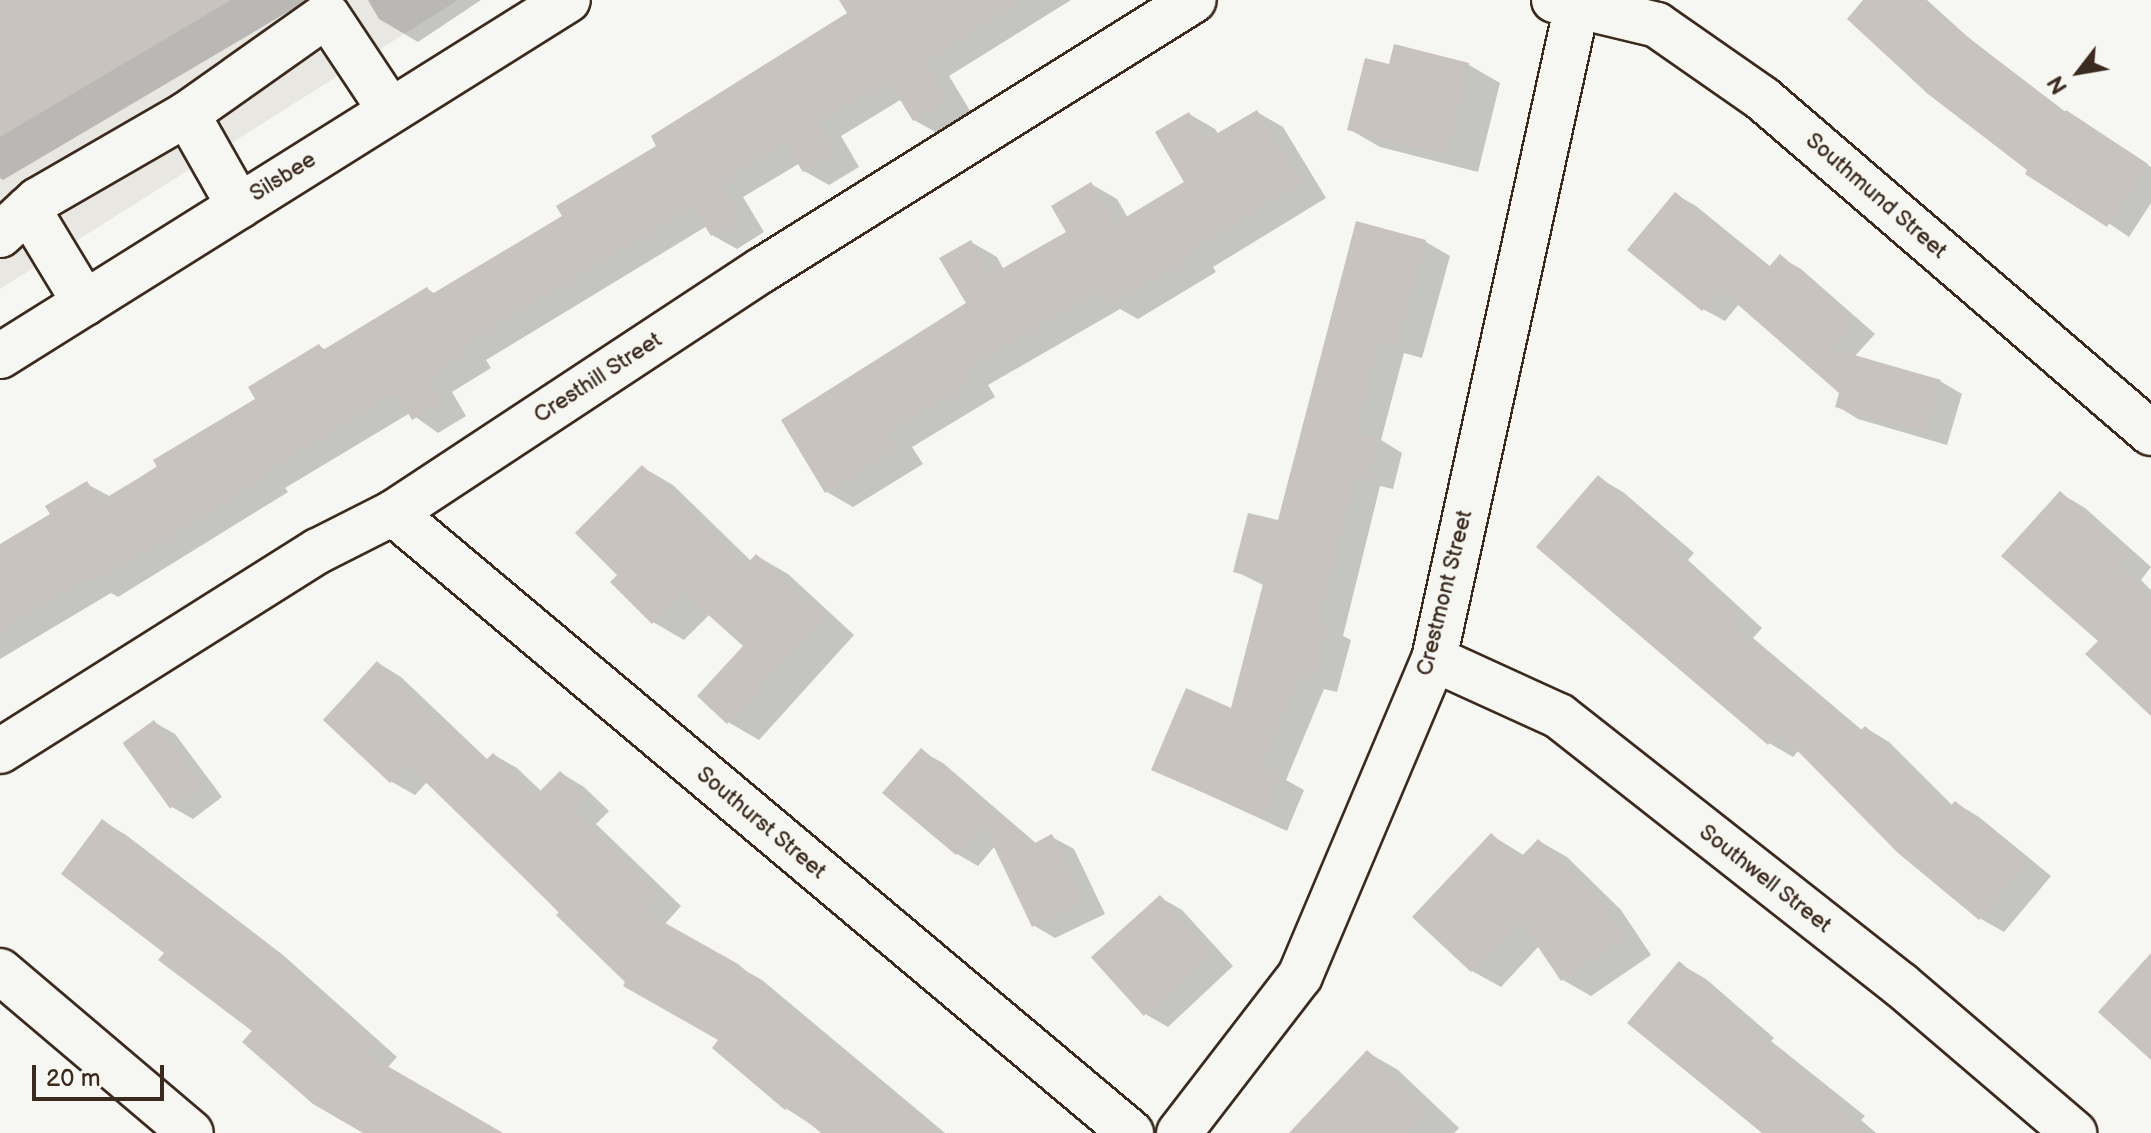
<!DOCTYPE html>
<style>
body{margin:0}
#map{position:relative;width:2151px;height:1133px;overflow:hidden;background:#f6f6f2;font-family:"Balsamiq Sans",sans-serif}
div>[style]{position:absolute}
[style*='--x']{left:calc(var(--x)*1px);top:calc(var(--y)*1px);width:calc(var(--w)*1px);rotate:calc(var(--a)*1deg)}
.built>*{inset:0;background:#e8e7e2}
.shadow>*{inset:0;background:#0003}
.building>*{inset:0;background:#c8c3be;transform-origin:0 0}
.roads{filter:drop-shadow(2px 0 #3b2a1e) drop-shadow(-2px 0 #3b2a1e) drop-shadow(0 2px #3b2a1e) drop-shadow(0 -2px #3b2a1e)}
.minor>*{height:44px;margin:-22px;padding:0 22px;transform-origin:22px;border-radius:22px;background:#f6f6f2}
span{translate:-50% -50%;white-space:nowrap;text-align:center;line-height:1.15;-webkit-text-stroke:6px #f6f6f2;paint-order:stroke}
.street-label{font-size:22px;color:#3b2a1e}
.north{position:absolute;left:2039px;top:32px;width:80px;height:80px;-webkit-text-stroke:6px #f6f6f2;paint-order:stroke;rotate:239deg;font-size:22px;font-weight:700;line-height:32px;text-align:center;color:#3b2a1e}
.north::after{content:'';display:block;margin:auto;width:28px;height:36px;background:#3b2a1e;clip-path:polygon(50% 0,100% 100%,50% 72%,0 100%)}
.scale{position:absolute;left:32px;top:1065px;width:132px;height:36px;box-sizing:border-box;border:4px solid #3b2a1e;border-top:0;padding-left:10px;font-size:24px;line-height:28px;white-space:nowrap;color:#3b2a1e;-webkit-text-stroke:6px #f6f6f2;paint-order:stroke}
</style>
<div id="map">
<div class="built">
<i style="clip-path:polygon(0 0,458px 0,0 289px)"></i>
</div>
<div class="shadow">
<i style="clip-path:polygon(0 0,308px 0,3px 180px,0 178px)"></i>
<i style="clip-path:polygon(368px 0,481px 0,418px 42px,379px 19px)"></i>
<i style="clip-path:polygon(857px 0,1071px 0,949px 76px,972px 114px,939px 134px,914px 120px,902px 99px,841px 136px,859px 167px,829px 185px,804px 171px,800px 163px,743px 197px,764px 232px,737px 249px,712px 235px,707px 226px,486px 360px,491px 368px,452px 392px,466px 416px,438px 433px,410px 413px,285px 488px,288px 492px,118px 597px,111px 593px,0 659px,0 546px,52px 515px,87px 484px,111px 497px,258px 399px,319px 346px,326px 350px,427px 289px,436px 294px,565px 216px,850px 13px)"></i>
<i style="clip-path:polygon(1866px 0,1927px 0,1970px 39px,2067px 113px,2151px 167px,2151px 203px,2129px 237px,2030px 170px)"></i>
<i style="clip-path:polygon(1395px 47px,1469px 65px,1500px 83px,1478px 172px,1380px 147px,1349px 129px,1390px 67px)"></i>
<i style="clip-path:polygon(1257px 112px,1283px 127px,1326px 198px,1213px 267px,1216px 272px,1138px 319px,1120px 309px,988px 385px,995px 397px,912px 447px,923px 464px,853px 507px,827px 492px,968px 304px,971px 242px,997px 257px,1004px 270px,1069px 232px,1091px 184px,1117px 199px,1128px 218px,1187px 182px,1189px 114px,1215px 129px,1219px 135px)"></i>
<i style="clip-path:polygon(1675px 194px,1696px 206px,1771px 267px,1780px 257px,1801px 269px,1875px 334px,1854px 357px,1940px 381px,1962px 394px,1947px 445px,1858px 419px,1837px 406px,1841px 393px,1739px 304px,1725px 321px,1703px 309px)"></i>
<i style="clip-path:polygon(1357px 224px,1426px 242px,1450px 256px,1422px 358px,1404px 353px,1381px 440px,1402px 453px,1393px 489px,1380px 486px,1343px 636px,1351px 640px,1337px 692px,1324px 689px,1286px 780px,1304px 790px,1287px 831px,1154px 770px,1233px 710px,1265px 586px,1235px 571px,1280px 522px)"></i>
<i style="clip-path:polygon(642px 467px,673px 485px,752px 562px,757px 556px,788px 574px,854px 635px,759px 740px,728px 722px,745px 646px,710px 614px,684px 640px,653px 622px,620px 575px)"></i>
<i style="clip-path:polygon(1599px 478px,1623px 492px,1694px 553px,1688px 560px,1762px 628px,1753px 638px,1863px 731px,1866px 728px,1889px 742px,1953px 806px,1956px 803px,1979px 817px,2051px 876px,2004px 932px,1981px 919px,1900px 851px,1799px 750px,1793px 757px,1769px 743px)"></i>
<i style="clip-path:polygon(2060px 493px,2085px 508px,2151px 567px,2141px 580px,2151px 590px,2151px 711px,2101px 641px)"></i>
<i style="clip-path:polygon(378px 663px,401px 677px,488px 760px,494px 755px,517px 768px,542px 792px,561px 773px,584px 787px,609px 811px,596px 824px,681px 906px,664px 925px,762px 980px,945px 1133px,824px 1133px,787px 1109px,714px 1048px,721px 1040px,628px 982px,428px 781px,415px 795px,392px 782px,325px 719px)"></i>
<i style="clip-path:polygon(154px 722px,175px 734px,222px 797px,193px 819px,172px 807px)"></i>
<i style="clip-path:polygon(921px 751px,943px 763px,1037px 844px,1052px 837px,1074px 849px,1105px 914px,1055px 938px,1033px 925px,995px 846px,978px 866px,957px 854px)"></i>
<i style="clip-path:polygon(103px 821px,126px 835px,283px 955px,397px 1057px,387px 1068px,499px 1133px,367px 1133px,167px 952px)"></i>
<i style="clip-path:polygon(1491px 835px,1525px 856px,1539px 841px,1567px 857px,1621px 910px,1651px 955px,1591px 996px,1563px 980px,1540px 945px,1501px 987px,1472px 971px,1414px 917px)"></i>
<i style="clip-path:polygon(1161px 898px,1182px 910px,1233px 966px,1168px 1027px,1147px 1015px,1095px 959px)"></i>
<i style="clip-path:polygon(1680px 964px,1706px 979px,1774px 1038px,1771px 1041px,1865px 1116px,1861px 1120px,1876px 1133px,1765px 1133px)"></i>
<i style="clip-path:polygon(1367px 1052px,1398px 1070px,1459px 1128px,1454px 1133px,1299px 1133px)"></i>
</div>
<div class="building">
<i style="clip-path:polygon(0 0,231px 0,0 137px)"></i>
<i style="clip-path:polygon(839px 0,1023px 0,926px 62px,949px 100px,913px 121px,888px 80px,818px 122px,836px 153px,803px 172px,785px 143px,720px 182px,741px 218px,711px 236px,693px 207px,462px 345px,468px 354px,428px 378px,443px 402px,412px 420px,396px 393px,262px 474px,265px 478px,92px 584px,88px 578px,0 631px,0 544px,50px 514px,45px 506px,87px 481px,99px 502px,157px 467px,153px 460px,255px 399px,248px 387px,319px 344px,323px 350px,427px 287px,432px 294px,562px 216px,556px 206px,656px 146px,651px 136px,847px 13px)"></i>
<i style="clip-path:polygon(1863px 0,1921px 0,2064px 113px,2066px 110px,2148px 164px,2107px 227px,2025px 174px,2027px 170px,1928px 94px,1847px 19px)"></i>
<i style="clip-path:polygon(1394px 44px,1469px 63px,1447px 155px,1347px 130px,1365px 58px,1389px 64px)"></i>
<i style="clip-path:polygon(1257px 110px,1302px 183px,1188px 251px,1191px 257px,1110px 305px,1101px 290px,963px 370px,971px 382px,888px 432px,898px 449px,825px 493px,781px 420px,966px 303px,939px 258px,971px 240px,991px 275px,1066px 232px,1051px 206px,1091px 182px,1116px 223px,1184px 182px,1155px 132px,1189px 112px,1206px 140px)"></i>
<i style="clip-path:polygon(1675px 192px,1768px 268px,1780px 254px,1855px 320px,1830px 348px,1941px 380px,1926px 434px,1835px 407px,1839px 393px,1720px 289px,1702px 311px,1627px 250px)"></i>
<i style="clip-path:polygon(1356px 221px,1426px 240px,1397px 346px,1380px 341px,1356px 432px,1379px 437px,1369px 477px,1356px 474px,1319px 622px,1328px 625px,1313px 680px,1300px 676px,1262px 766px,1281px 774px,1262px 818px,1151px 770px,1186px 688px,1231px 708px,1264px 580px,1233px 572px,1248px 513px,1278px 520px)"></i>
<i style="clip-path:polygon(642px 465px,745px 566px,756px 554px,825px 616px,727px 724px,697px 696px,743px 646px,683px 592px,652px 624px,610px 582px,617px 575px,575px 533px)"></i>
<i style="clip-path:polygon(1598px 475px,1672px 538px,1666px 546px,1740px 613px,1731px 623px,1859px 732px,1865px 726px,1948px 809px,1955px 801px,2028px 861px,1979px 920px,1898px 853px,1779px 732px,1768px 745px,1536px 547px)"></i>
<i style="clip-path:polygon(2060px 491px,2128px 552px,2117px 565px,2151px 597px,2151px 716px,2085px 654px,2098px 641px,2001px 556px)"></i>
<i style="clip-path:polygon(377px 661px,484px 762px,493px 753px,537px 794px,560px 771px,587px 796px,574px 810px,659px 892px,642px 910px,738px 964px,940px 1133px,821px 1133px,789px 1106px,785px 1110px,712px 1048px,718px 1040px,623px 986px,625px 982px,556px 915px,559px 912px,408px 765px,390px 783px,323px 720px)"></i>
<i style="left:154px;top:720px;width:81px;height:39px;rotate:54deg"></i>
<i style="clip-path:polygon(921px 748px,1033px 844px,1052px 834px,1084px 902px,1032px 927px,983px 824px,956px 855px,882px 793px)"></i>
<i style="clip-path:polygon(102px 819px,259px 939px,375px 1042px,365px 1053px,503px 1133px,363px 1133px,313px 1104px,242px 1042px,252px 1031px,158px 960px,164px 953px,61px 874px)"></i>
<i style="clip-path:polygon(1491px 833px,1519px 859px,1538px 839px,1593px 891px,1624px 938px,1561px 981px,1520px 920px,1471px 972px,1412px 917px)"></i>
<i style="left:1160px;top:895px;width:79px;height:93px;rotate:48deg"></i>
<i style="clip-path:polygon(2151px 953px,2151px 1060px,2098px 1012px)"></i>
<i style="clip-path:polygon(1679px 961px,1748px 1021px,1746px 1024px,1839px 1099px,1836px 1104px,1868px 1133px,1762px 1133px,1627px 1023px)"></i>
<i style="clip-path:polygon(1367px 1050px,1429px 1109px,1406px 1133px,1289px 1133px)"></i>
</div>
<div class="roads">
<div class="minor">
<i style="--x:1554;--y:0;--w:106;--a:13.6"></i>
<i style="--x:1657;--y:25;--w:129;--a:34.9"></i>
<i style="--x:1763;--y:99;--w:512;--a:40.72"></i>
<i style="--x:187;--y:114;--w:106;--a:60.5"></i>
<i style="--x:28;--y:209;--w:110;--a:58.8"></i>
<i style="--x:0;--y:235;--w:52;--a:-42.6"></i>
<i style="--x:38;--y:200;--w:172;--a:-30"></i>
<i style="--x:187;--y:114;--w:171;--a:-35.3"></i>
<i style="--x:327;--y:15;--w:114;--a:56.4"></i>
<i style="--x:0;--y:356;--w:670;--a:-32.08"></i>
<i style="--x:393;--y:513;--w:964;--a:40.03"></i>
<i style="--x:1434;--y:659;--w:137;--a:24.5"></i>
<i style="--x:1559;--y:716;--w:435;--a:38.2"></i>
<i style="--x:1901;--y:985;--w:228;--a:40.5"></i>
<i style="--x:0;--y:751;--w:376;--a:-32.2"></i>
<i style="--x:318;--y:551;--w:84;--a:-26.9"></i>
<i style="--x:393;--y:513;--w:442;--a:-33.4"></i>
<i style="--x:762;--y:270;--w:509;--a:-32.01"></i>
<i style="--x:0;--y:971;--w:250;--a:40.3"></i>
<i style="--x:1179;--y:1133;--w:198;--a:-52.4"></i>
<i style="--x:1300;--y:976;--w:344;--a:-67.1"></i>
<i style="--x:1434;--y:659;--w:675;--a:-77.67"></i>
</div>
</div>
<div class="street-label">
<span style="left:283px;top:177px;rotate:-32deg">Silsbee</span>
<span style="left:1876px;top:196px;rotate:41deg">Southmund Street</span>
<span style="left:598px;top:378px;rotate:-33deg">Cresthill Street</span>
<span style="left:1445px;top:593px;rotate:-76deg">Crestmont Street</span>
<span style="left:761px;top:823px;rotate:40deg">Southurst Street</span>
<span style="left:1765px;top:879px;rotate:38deg">Southwell Street</span>
</div>
<div class="north">N</div>
<div class="scale">20 m</div>
</div>
